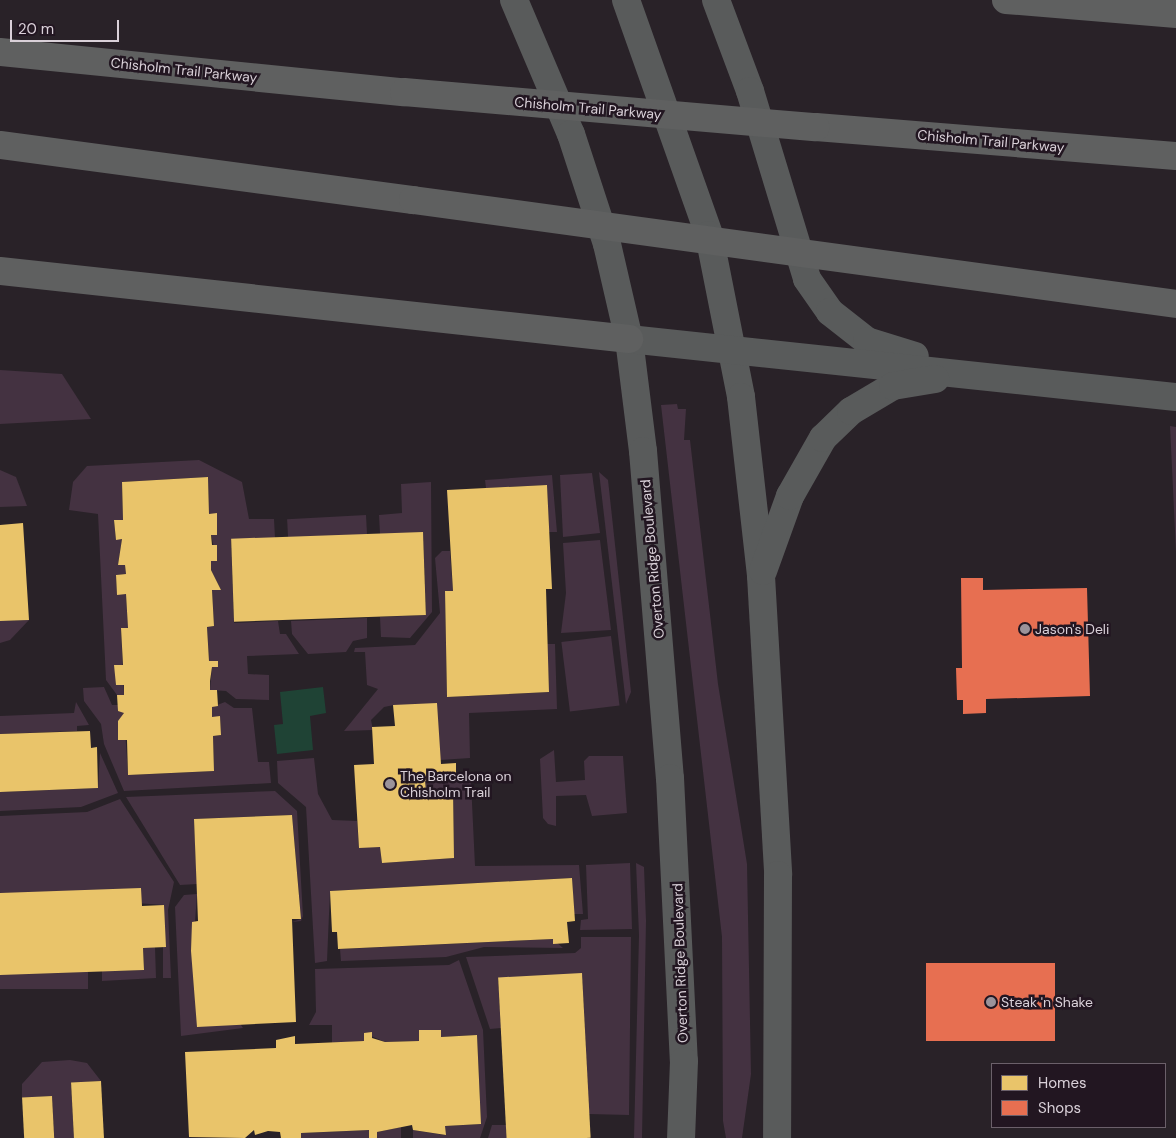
<!DOCTYPE html>
<style>
body{margin:0}
#map{position:relative;width:1176px;height:1138px;overflow:hidden;background:#292228;font-family:"DM Sans",sans-serif}
div>[style]{position:absolute}
[style*='--x']{left:calc(var(--x)*1px);top:calc(var(--y)*1px);width:calc(var(--w)*1px);rotate:calc(var(--a)*1deg)}
.green>*{inset:0;background:#443241;transform-origin:0 0}
.water>*{inset:0;background:#1f4335}
.homes>*{inset:0;background:#e9c46a;transform-origin:0 0}
.shops>*{inset:0;background:#e76f51;transform-origin:0 0}
.secondary>*{height:28px;margin:-14px;padding:0 14px;transform-origin:14px;border-radius:14px;background:#595b5b}
.highway>*{height:28px;margin:-14px;padding:0 14px;transform-origin:14px;border-radius:14px;background:#5f6060}
.highway-bridge>*{height:28px;margin:-14px;padding:0 14px;transform-origin:14px;border-radius:14px;background:#5f6060}
.dots>*{width:14px;height:14px;translate:-50% -50%;box-sizing:border-box;border:2px solid #221621;border-radius:50%}
span{translate:-50% -50%;white-space:nowrap;text-align:center;line-height:1.15;-webkit-text-stroke:5px #221621;paint-order:stroke}
.street-label{font-size:14px;color:#d9d0d8}
.poi-label{font-size:14px;color:#d9d0d8}
.left{translate:0 -50%;text-align:left}
.legend{position:absolute;left:991px;top:1063px;width:175px;height:65px;box-sizing:border-box;background:#221621;border:1px solid #6b606a;margin:0;padding:6px 9px;list-style:none;font-size:15px;color:#d9d0d8}
.legend li{display:flex;align-items:center;gap:10px;height:25px}
.legend b{width:25px;border:1px solid #6b606a}
.scale{position:absolute;left:10px;top:20px;width:109px;height:22px;box-sizing:border-box;border:2px solid #d9d0d8;border-top:0;padding-left:6px;font-size:15px;line-height:18px;white-space:nowrap;color:#d9d0d8;-webkit-text-stroke:4px #221621;paint-order:stroke}
</style>
<div id="map">
<div class="green">
<i style="clip-path:polygon(0 370px,62px 374px,91px 419px,0 424px)"></i>
<i style="clip-path:polygon(677px 404px,678px 409px,686px 409px,684px 440px,690px 440px,718px 684px,747px 864px,751px 1074px,742px 1138px,726px 1138px,723px 1121px,722px 937px,661px 405px)"></i>
<i style="clip-path:polygon(1170px 426px,1176px 427px,1176px 552px)"></i>
<i style="clip-path:polygon(199px 460px,242px 482px,249px 519px,274px 519px,275px 538px,231px 540px,234px 623px,278px 621px,280px 634px,286px 634px,299px 654px,247px 656px,248px 674px,269px 675px,269px 700px,236px 699px,226px 691px,210px 690px,212px 667px,218px 667px,218px 661px,209px 661px,207px 627px,214px 626px,212px 590px,221px 590px,211px 570px,211px 561px,217px 560px,211px 535px,217px 535px,217px 514px,209px 514px,208px 477px,122px 482px,123px 520px,114px 521px,116px 539px,122px 539px,118px 565px,125px 565px,126px 574px,116px 575px,117px 594px,126px 594px,128px 628px,121px 628px,124px 695px,117px 695px,106px 680px,98px 514px,69px 510px,73px 482px,87px 466px)"></i>
<i style="clip-path:polygon(0 470px,16px 477px,27px 506px,0 507px)"></i>
<i style="clip-path:polygon(599px 472px,608px 480px,631px 692px,626px 704px)"></i>
<i style="clip-path:polygon(592px 473px,600px 533px,563px 537px,560px 475px)"></i>
<i style="clip-path:polygon(552px 475px,557px 532px,549px 532px,547px 485px,486px 488px,485px 480px)"></i>
<i style="clip-path:polygon(431px 482px,432px 612px,410px 638px,381px 637px,380px 617px,426px 615px,423px 533px,380px 534px,379px 515px,402px 513px,401px 484px)"></i>
<i style="left:366px;top:515px;width:20px;height:79px;rotate:87deg"></i>
<i style="clip-path:polygon(600px 540px,611px 630px,561px 633px,566px 593px,563px 543px)"></i>
<i style="clip-path:polygon(442px 551px,450px 551px,453px 591px,445px 591px,447px 697px,549px 692px,547px 644px,555px 644px,557px 709px,469px 713px,470px 758px,440px 760px,394px 705px,384px 707px,371px 720px,373px 730px,344px 731px,378px 689px,367px 685px,365px 652px,354px 652px,355px 648px,415px 645px,440px 613px,435px 558px)"></i>
<i style="clip-path:polygon(367px 618px,367px 638px,353px 641px,346px 652px,308px 654px,292px 634px,291px 621px)"></i>
<i style="clip-path:polygon(29px 620px,10px 640px,0 643px,0 621px)"></i>
<i style="left:611px;top:636px;width:70px;height:50px;rotate:83deg"></i>
<i style="clip-path:polygon(104px 687px,112px 705px,118px 705px,124px 713px,128px 775px,214px 771px,213px 736px,221px 735px,220px 717px,212px 717px,212px 707px,225px 702px,234px 708px,252px 708px,258px 762px,269px 762px,271px 783px,124px 791px,104px 744px,101px 724px,84px 701px,83px 688px)"></i>
<i style="clip-path:polygon(76px 702px,89px 725px,77px 726px,77px 731px,0 734px,0 716px,74px 713px)"></i>
<i style="clip-path:polygon(554px 750px,556px 782px,585px 780px,584px 761px,589px 756px,623px 756px,627px 813px,592px 816px,586px 795px,556px 796px,556px 826px,548px 824px,543px 818px,540px 759px)"></i>
<i style="clip-path:polygon(100px 753px,118px 793px,81px 807px,0 811px,0 792px,98px 788px)"></i>
<i style="clip-path:polygon(314px 758px,318px 794px,332px 820px,357px 821px,359px 847px,380px 847px,382px 863px,454px 858px,453px 789px,426px 790px,425px 781px,471px 782px,475px 866px,579px 865px,583px 914px,574px 914px,572px 878px,330px 891px,327px 961px,315px 963px,306px 807px,278px 783px,277px 761px)"></i>
<i style="clip-path:polygon(275px 791px,297px 811px,303px 916px,301px 921px,292px 922px,301px 919px,292px 815px,194px 819px,197px 884px,180px 885px,126px 797px)"></i>
<i style="clip-path:polygon(120px 799px,174px 882px,168px 910px,171px 978px,163px 978px,163px 905px,0 893px,0 816px,87px 812px)"></i>
<i style="clip-path:polygon(630px 863px,632px 929px,580px 930px,581px 920px,588px 919px,586px 865px)"></i>
<i style="clip-path:polygon(636px 863px,644px 867px,646px 921px,642px 1138px,634px 1138px,639px 935px)"></i>
<i style="clip-path:polygon(197px 894px,193px 951px,243px 1028px,181px 1036px,175px 907px,184px 895px)"></i>
<i style="clip-path:polygon(581px 937px,631px 937px,629px 1115px,589px 1114px,582px 974px,498px 978px,501px 1028px,490px 1029px,466px 957px,575px 953px,581px 948px)"></i>
<i style="clip-path:polygon(553px 939px,563px 948px,484px 947px,446px 957px,341px 961px,340px 949px)"></i>
<i style="clip-path:polygon(155px 947px,156px 978px,102px 981px,102px 971px,144px 970px,143px 948px)"></i>
<i style="clip-path:polygon(459px 960px,483px 1030px,487px 1117px,480px 1138px,413px 1138px,413px 1130px,445px 1135px,445px 1126px,481px 1124px,477px 1035px,441px 1037px,440px 1030px,419px 1030px,419px 1041px,385px 1042px,364px 1033px,364px 1041px,332px 1043px,332px 1025px,309px 1025px,316px 1012px,315px 969px,449px 965px)"></i>
<i style="left:88px;top:972px;width:17px;height:88px;rotate:90deg"></i>
<i style="clip-path:polygon(70px 1060px,87px 1063px,101px 1081px,71px 1083px,74px 1138px,54px 1138px,52px 1096px,22px 1098px,22px 1084px,42px 1062px)"></i>
<i style="clip-path:polygon(492px 1125px,506px 1125px,507px 1138px,488px 1138px)"></i>
<i style="clip-path:polygon(401px 1127px,401px 1138px,377px 1138px,377px 1132px)"></i>
<i style="clip-path:polygon(369px 1130px,369px 1138px,301px 1138px,301px 1133px)"></i>
</div>
<div class="water">
<i style="clip-path:polygon(323px 687px,326px 713px,310px 716px,313px 750px,277px 754px,274px 725px,283px 724px,280px 692px)"></i>
</div>
<div class="homes">
<i style="clip-path:polygon(208px 477px,209px 514px,217px 513px,217px 535px,211px 535px,212px 545px,217px 545px,217px 561px,211px 561px,211px 570px,221px 590px,212px 590px,214px 626px,207px 627px,209px 661px,218px 661px,218px 667px,212px 667px,210px 681px,210px 690px,217px 690px,218px 706px,212px 707px,212px 717px,220px 716px,221px 735px,213px 736px,214px 771px,128px 775px,127px 740px,118px 740px,118px 721px,124px 713px,118px 711px,117px 695px,124px 695px,124px 685px,116px 685px,114px 665px,123px 665px,121px 628px,128px 628px,126px 594px,117px 595px,116px 575px,126px 574px,125px 565px,118px 565px,122px 539px,116px 540px,114px 520px,123px 520px,122px 482px)"></i>
<i style="clip-path:polygon(547px 485px,552px 589px,546px 589px,549px 692px,447px 697px,445px 591px,453px 591px,447px 490px)"></i>
<i style="clip-path:polygon(23px 523px,29px 620px,0 621px,0 525px)"></i>
<i style="left:423px;top:532px;width:83px;height:192px;rotate:88deg"></i>
<i style="clip-path:polygon(437px 703px,441px 764px,456px 763px,456px 778px,425px 781px,426px 790px,453px 788px,454px 858px,382px 863px,380px 847px,359px 848px,354px 765px,374px 764px,372px 727px,395px 726px,393px 705px)"></i>
<i style="clip-path:polygon(90px 731px,91px 748px,97px 747px,98px 788px,0 792px,0 734px)"></i>
<i style="clip-path:polygon(292px 815px,301px 919px,292px 919px,296px 1022px,197px 1027px,191px 951px,192px 922px,198px 921px,194px 819px)"></i>
<i style="clip-path:polygon(572px 878px,575px 921px,567px 922px,569px 943px,553px 944px,553px 939px,338px 949px,337px 932px,332px 932px,330px 891px)"></i>
<i style="clip-path:polygon(141px 888px,142px 906px,164px 905px,166px 947px,143px 948px,144px 970px,0 975px,0 893px)"></i>
<i style="left:582px;top:973px;width:165px;height:84px;rotate:87deg"></i>
<i style="clip-path:polygon(419px 1030px,441px 1030px,441px 1037px,477px 1035px,481px 1124px,445px 1126px,446px 1135px,413px 1130px,412px 1125px,377px 1132px,377px 1138px,369px 1138px,369px 1130px,301px 1133px,301px 1138px,281px 1138px,280px 1132px,268px 1131px,255px 1135px,254px 1130px,245px 1138px,189px 1137px,185px 1052px,276px 1048px,276px 1040px,295px 1036px,295px 1044px,364px 1041px,364px 1033px,372px 1032px,372px 1038px,385px 1042px,419px 1041px)"></i>
<i style="left:101px;top:1081px;width:57px;height:30px;rotate:87deg"></i>
<i style="left:52px;top:1096px;width:42px;height:30px;rotate:87deg"></i>
</div>
<div class="shops">
<i style="clip-path:polygon(961px 578px,983px 578px,983px 590px,1087px 588px,1090px 696px,986px 699px,986px 713px,963px 714px,963px 700px,957px 700px,956px 668px,962px 668px)"></i>
<i style="left:1055px;top:963px;width:78px;height:129px;rotate:90deg"></i>
</div>
<div class="secondary">
<i style="--x:514;--y:0;--w:146;--a:67"></i>
<i style="--x:571;--y:134;--w:116;--a:71.9"></i>
<i style="--x:607;--y:244;--w:98;--a:77"></i>
<i style="--x:629;--y:339;--w:113;--a:82.9"></i>
<i style="--x:643;--y:451;--w:328;--a:85.3"></i>
<i style="--x:670;--y:778;--w:283;--a:87.2"></i>
<i style="--x:684;--y:1061;--w:77;--a:92.2"></i>
<i style="--x:626;--y:0;--w:249;--a:70.5"></i>
<i style="--x:709;--y:235;--w:165;--a:78.8"></i>
<i style="--x:741;--y:397;--w:180;--a:83.6"></i>
<i style="--x:761;--y:576;--w:299;--a:86.7"></i>
<i style="--x:778;--y:875;--w:263;--a:90.2"></i>
<i style="--x:716;--y:0;--w:97;--a:69.5"></i>
<i style="--x:750;--y:91;--w:196;--a:73.1"></i>
<i style="--x:807;--y:279;--w:40;--a:55.1"></i>
<i style="--x:830;--y:312;--w:47;--a:38.1"></i>
<i style="--x:867;--y:341;--w:50;--a:17.4"></i>
<i style="--x:629;--y:339;--w:550;--a:6.05"></i>
<i style="--x:763;--y:571;--w:80;--a:-70.2"></i>
<i style="--x:790;--y:496;--w:67;--a:-60.4"></i>
<i style="--x:823;--y:438;--w:39;--a:-44"></i>
<i style="--x:851;--y:411;--w:49;--a:-30.8"></i>
<i style="--x:893;--y:386;--w:43;--a:-9.5"></i>
</div>
<div class="highway">
<i style="--x:1006;--y:0;--w:171;--a:4.7"></i>
<i style="--x:0;--y:52;--w:406;--a:5.7"></i>
<i style="--x:816;--y:127;--w:361;--a:4.6"></i>
<i style="--x:0;--y:145;--w:417;--a:7.6"></i>
<i style="--x:0;--y:271;--w:633;--a:6.17"></i>
</div>
<div class="highway-bridge">
<i style="--x:404;--y:92;--w:413;--a:4.9"></i>
<i style="--x:413;--y:200;--w:770;--a:7.76"></i>
</div>
<div class="dots">
<i style="left:1025px;top:629px;background:#9b939a"></i>
<i style="left:390px;top:784px;background:#9b939a"></i>
<i style="left:991px;top:1002px;background:#9b939a"></i>
</div>
<div class="street-label">
<span style="left:184px;top:70px;rotate:6deg">Chisholm Trail Parkway</span>
<span style="left:588px;top:108px;rotate:5deg">Chisholm Trail Parkway</span>
<span style="left:991px;top:141px;rotate:5deg">Chisholm Trail Parkway</span>
<span style="left:652px;top:559px;rotate:-95deg">Overton Ridge Boulevard</span>
<span style="left:680px;top:963px;rotate:-92deg">Overton Ridge Boulevard</span>
</div>
<div class="poi-label">
<span class="left" style="left:1035px;top:629px">Jason's Deli</span>
<span class="left" style="left:400px;top:784px">The Barcelona on<br>Chisholm Trail</span>
<span class="left" style="left:1001px;top:1002px">Steak 'n Shake</span>
</div>
<ul class="legend">
<li><b style="height:14px;background:#e9c46a"></b>Homes</li>
<li><b style="height:14px;background:#e76f51"></b>Shops</li>
</ul>
<div class="scale">20 m</div>
</div>
